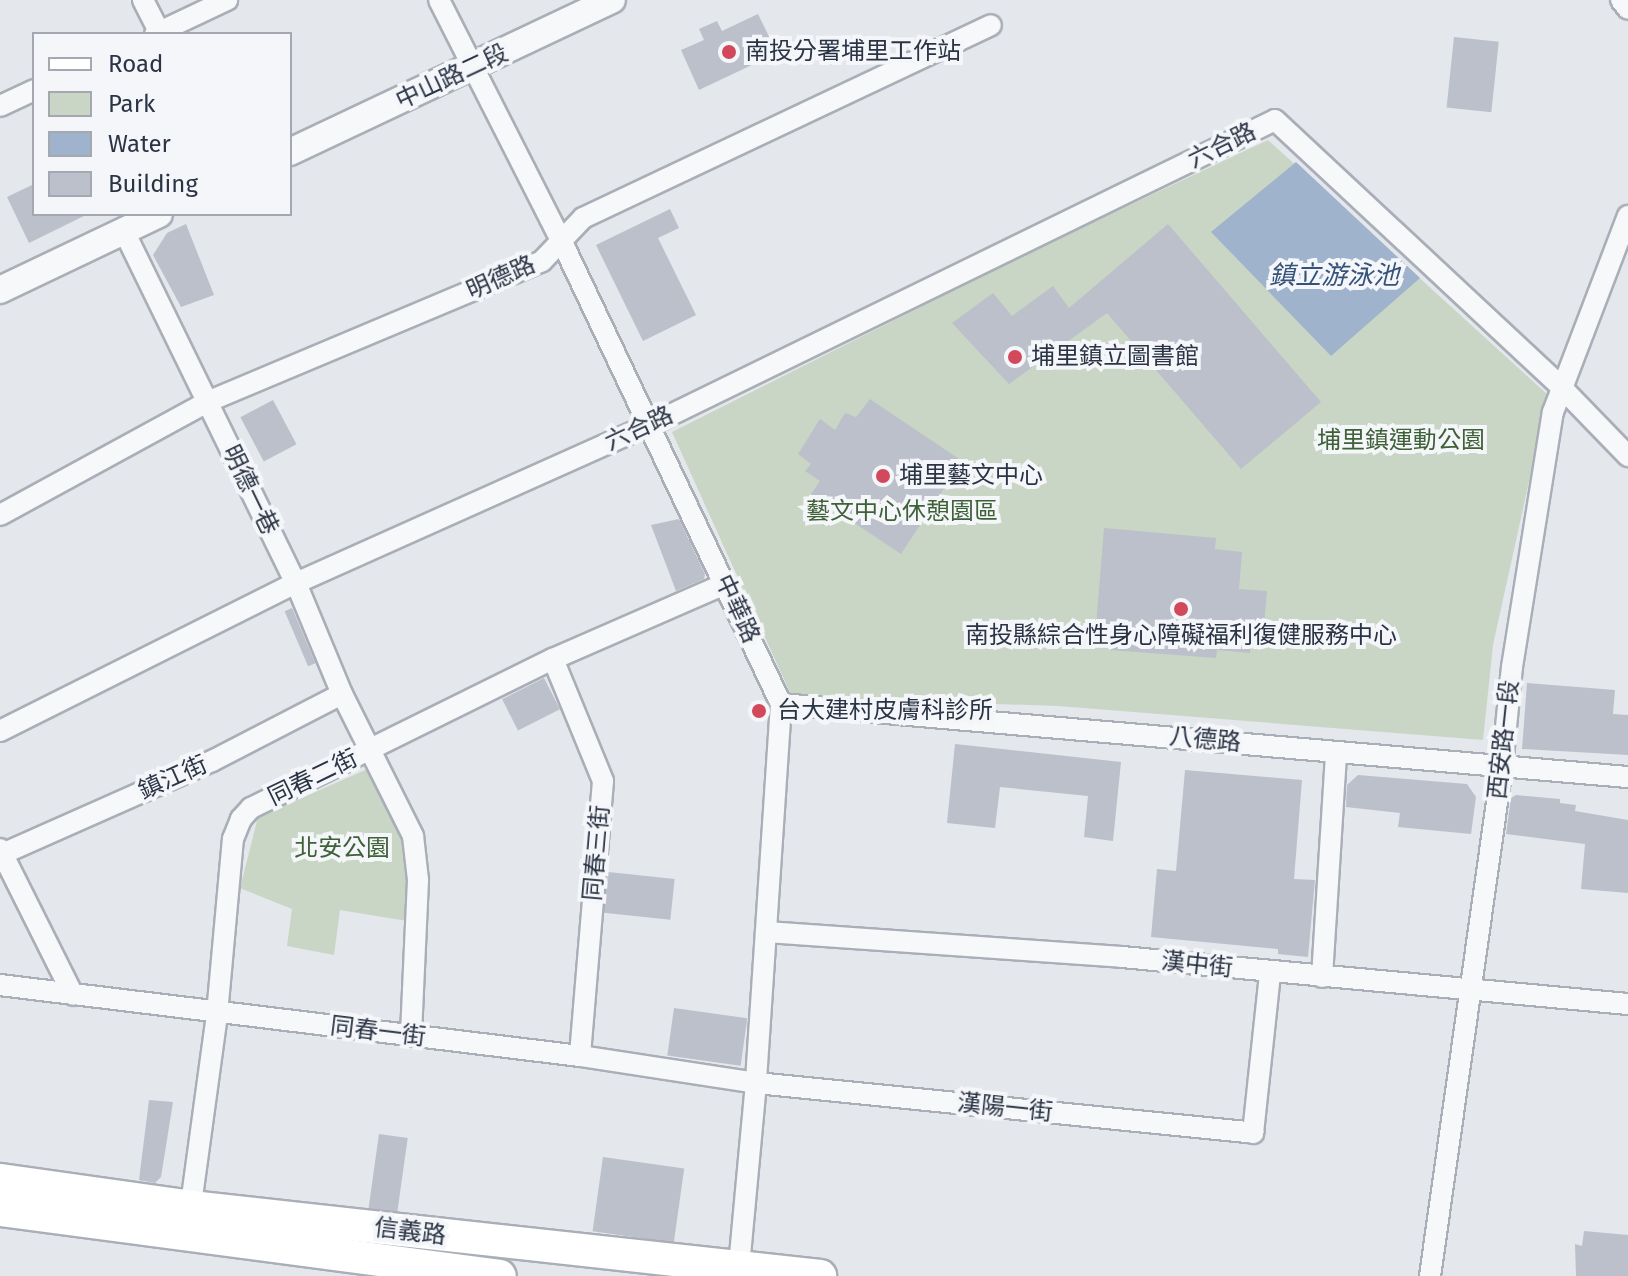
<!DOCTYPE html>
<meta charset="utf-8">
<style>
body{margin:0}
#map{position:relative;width:1628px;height:1276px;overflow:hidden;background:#e4e7ec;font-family:"Fira Sans","Noto Sans TC",sans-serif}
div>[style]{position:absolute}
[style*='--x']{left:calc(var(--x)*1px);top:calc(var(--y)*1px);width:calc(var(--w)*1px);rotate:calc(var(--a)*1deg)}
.green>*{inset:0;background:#c9d6c5}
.water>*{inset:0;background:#9fb4cc}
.building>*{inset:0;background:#bbc0ca;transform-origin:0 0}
.roads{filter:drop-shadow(2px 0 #a9aeb7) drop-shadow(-2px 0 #a9aeb7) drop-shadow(0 2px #a9aeb7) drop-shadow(0 -2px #a9aeb7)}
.minor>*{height:20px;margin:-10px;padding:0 10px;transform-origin:10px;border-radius:10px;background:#f7f8fa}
.tertiary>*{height:26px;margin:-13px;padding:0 13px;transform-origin:13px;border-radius:13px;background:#f7f8fa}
.primary>*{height:32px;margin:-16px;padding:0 16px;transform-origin:16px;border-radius:16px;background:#fff}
.dots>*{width:22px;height:22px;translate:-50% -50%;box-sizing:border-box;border:4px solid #f4f6f9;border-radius:50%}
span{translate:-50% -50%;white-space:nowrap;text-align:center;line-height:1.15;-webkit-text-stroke:8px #f4f6f9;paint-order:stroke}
.poi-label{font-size:24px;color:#2b3445}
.left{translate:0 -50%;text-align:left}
.street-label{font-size:24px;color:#2b3445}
.park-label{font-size:24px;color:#3f6138}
.water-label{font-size:26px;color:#34527a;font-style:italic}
.legend{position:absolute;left:32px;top:32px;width:260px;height:184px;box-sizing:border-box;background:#f4f6f9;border:2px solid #a4a8b1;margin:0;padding:10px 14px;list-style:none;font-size:24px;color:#2b3445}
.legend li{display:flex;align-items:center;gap:16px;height:40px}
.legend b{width:40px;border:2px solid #a4a8b1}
</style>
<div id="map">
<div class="green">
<i style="clip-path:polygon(1268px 140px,1548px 395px,1493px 645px,1483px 740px,1058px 706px,792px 697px,672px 432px,1032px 251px)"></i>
<i style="clip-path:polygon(370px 768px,413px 844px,407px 921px,340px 910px,334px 955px,287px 946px,292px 909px,240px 888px,258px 817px)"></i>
</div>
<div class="water">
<i style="clip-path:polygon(1296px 162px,1420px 278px,1331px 356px,1211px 232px)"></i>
</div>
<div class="building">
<i style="clip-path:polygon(758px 14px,777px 53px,699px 90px,681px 50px,704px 40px,699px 29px,717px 21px,722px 31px)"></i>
<i style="left:1454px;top:37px;width:45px;height:71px;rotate:6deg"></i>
<i style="clip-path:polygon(34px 184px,34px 214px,88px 214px,29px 243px,7px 197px)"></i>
<i style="clip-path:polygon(670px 209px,679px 228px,658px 238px,696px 315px,643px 341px,596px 245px)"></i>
<i style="clip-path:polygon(186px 224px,214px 295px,181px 307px,153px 255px,167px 233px)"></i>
<i style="clip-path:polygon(1168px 224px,1321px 402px,1241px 469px,1107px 313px,1009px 384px,952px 323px,993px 293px,1012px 316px,1053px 286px,1069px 308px)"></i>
<i style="clip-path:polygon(870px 399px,962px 461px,901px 554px,811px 494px,820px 481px,805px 471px,811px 464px,798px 454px,820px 419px,835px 430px,845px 413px,856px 417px)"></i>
<i style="left:273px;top:400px;width:50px;height:37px;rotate:62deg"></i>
<i style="clip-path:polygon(679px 519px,705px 574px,704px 579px,676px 591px,651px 525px)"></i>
<i style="clip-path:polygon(1104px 528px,1216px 538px,1215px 549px,1242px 552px,1239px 589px,1267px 591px,1263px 637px,1251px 636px,1250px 653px,1217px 650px,1216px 658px,1110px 650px,1112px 628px,1096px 626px)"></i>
<i style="left:292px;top:608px;width:60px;height:8px;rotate:67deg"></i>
<i style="left:544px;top:678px;width:35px;height:47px;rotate:63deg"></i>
<i style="clip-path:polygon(1527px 683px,1615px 690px,1613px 714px,1628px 715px,1628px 755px,1522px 749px)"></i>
<i style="clip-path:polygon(955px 744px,1121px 762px,1113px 841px,1084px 837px,1088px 796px,1000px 787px,995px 828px,947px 823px)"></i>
<i style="clip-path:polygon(1185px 770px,1302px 780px,1294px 879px,1315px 880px,1308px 957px,1278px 954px,1278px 949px,1151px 937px,1157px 869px,1176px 871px)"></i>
<i style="clip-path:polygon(1358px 775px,1467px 784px,1476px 797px,1471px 834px,1398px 827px,1400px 813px,1346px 807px,1347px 785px)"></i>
<i style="clip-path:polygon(1516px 795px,1560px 799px,1560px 803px,1576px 805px,1575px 811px,1628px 820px,1628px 893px,1581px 889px,1585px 844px,1506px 834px,1511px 798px)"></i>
<i style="left:608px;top:872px;width:67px;height:41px;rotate:6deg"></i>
<i style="left:674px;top:1008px;width:74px;height:48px;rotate:8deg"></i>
<i style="clip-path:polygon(149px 1100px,173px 1102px,161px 1177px,155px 1183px,139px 1180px)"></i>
<i style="left:379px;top:1134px;width:29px;height:75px;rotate:8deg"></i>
<i style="left:603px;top:1157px;width:82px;height:75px;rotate:8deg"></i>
<i style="clip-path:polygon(1584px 1231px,1628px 1235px,1628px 1276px,1576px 1276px,1575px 1244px,1582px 1246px)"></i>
</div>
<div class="roads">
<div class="minor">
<i style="--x:143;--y:0;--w:38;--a:63"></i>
<i style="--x:439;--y:0;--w:269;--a:63.1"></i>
<i style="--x:561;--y:240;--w:514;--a:64.63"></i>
<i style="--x:781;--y:704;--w:380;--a:93.8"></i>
<i style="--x:756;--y:1083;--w:194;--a:95.3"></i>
<i style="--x:1621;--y:0;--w:11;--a:52"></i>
<i style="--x:155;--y:34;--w:80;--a:-25.3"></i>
<i style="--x:0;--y:106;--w:38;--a:-25"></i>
<i style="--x:124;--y:231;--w:392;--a:64"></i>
<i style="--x:296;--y:583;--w:120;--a:67.5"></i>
<i style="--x:342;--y:694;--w:159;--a:63.4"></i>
<i style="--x:413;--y:836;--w:44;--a:83.5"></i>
<i style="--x:418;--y:880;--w:156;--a:92.6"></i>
<i style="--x:0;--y:515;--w:236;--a:-28.6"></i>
<i style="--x:207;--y:402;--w:363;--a:-22.8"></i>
<i style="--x:542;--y:261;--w:59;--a:-46.4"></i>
<i style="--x:583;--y:218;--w:451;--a:-25.3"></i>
<i style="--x:553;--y:659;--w:132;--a:67.7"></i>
<i style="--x:603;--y:781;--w:276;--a:94.8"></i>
<i style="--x:781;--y:704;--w:850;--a:4.93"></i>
<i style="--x:0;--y:731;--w:331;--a:-26.6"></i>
<i style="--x:296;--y:583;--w:388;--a:-24.1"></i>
<i style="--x:650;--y:425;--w:695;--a:-26.01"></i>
<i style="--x:1275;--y:120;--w:393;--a:43"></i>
<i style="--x:1562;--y:388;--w:95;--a:45.9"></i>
<i style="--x:0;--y:849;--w:163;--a:63.4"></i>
<i style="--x:0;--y:855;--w:232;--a:-23.9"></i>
<i style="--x:212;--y:761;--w:146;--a:-27.3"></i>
<i style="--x:766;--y:932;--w:357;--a:4"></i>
<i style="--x:1122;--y:957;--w:508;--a:5.31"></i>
<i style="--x:1322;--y:977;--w:225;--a:-86.4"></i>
<i style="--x:0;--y:985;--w:584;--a:6.98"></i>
<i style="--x:580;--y:1056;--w:178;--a:8.7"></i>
<i style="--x:756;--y:1083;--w:500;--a:5.7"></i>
<i style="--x:1253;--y:1133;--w:161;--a:-83.9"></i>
<i style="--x:189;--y:1219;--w:207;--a:-82.2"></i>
<i style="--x:217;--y:1014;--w:176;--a:-84.8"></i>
<i style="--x:233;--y:839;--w:22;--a:-68"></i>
<i style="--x:241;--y:819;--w:15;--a:-48"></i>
<i style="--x:251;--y:808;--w:337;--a:-26.3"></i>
<i style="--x:553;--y:659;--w:188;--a:-23.6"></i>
<i style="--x:1430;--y:1276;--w:514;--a:-81.95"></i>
<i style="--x:1502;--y:767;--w:100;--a:-84.3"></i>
<i style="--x:1512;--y:667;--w:258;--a:-80.9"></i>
<i style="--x:1553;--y:412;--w:210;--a:-69.1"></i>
</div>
<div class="tertiary">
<i style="--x:290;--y:152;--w:356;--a:-25.3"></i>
<i style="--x:0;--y:290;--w:176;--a:-25.5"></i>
</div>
<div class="primary">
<i style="--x:0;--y:1180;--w:193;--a:8"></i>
<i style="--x:191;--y:1207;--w:633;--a:6.26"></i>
<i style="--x:0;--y:1210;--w:504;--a:7.52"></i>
</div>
</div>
<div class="dots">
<i style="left:729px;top:52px;background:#d1495b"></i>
<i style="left:1015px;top:357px;background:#d1495b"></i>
<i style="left:883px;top:476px;background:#d1495b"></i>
<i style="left:1181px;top:609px;background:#d1495b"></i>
<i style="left:759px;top:711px;background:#d1495b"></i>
</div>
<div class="poi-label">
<span class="left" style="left:745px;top:52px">南投分署埔里工作站</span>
<span class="left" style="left:1031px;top:357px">埔里鎮立圖書館</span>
<span class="left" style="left:899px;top:476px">埔里藝文中心</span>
<span style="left:1181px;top:636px">南投縣綜合性身心障礙福利復健服務中心</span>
<span class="left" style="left:777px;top:711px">台大建村皮膚科診所</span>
</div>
<div class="street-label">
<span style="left:452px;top:77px;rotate:-25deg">中山路二段</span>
<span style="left:1222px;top:146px;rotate:-26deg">六合路</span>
<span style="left:501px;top:278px;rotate:-24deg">明德路</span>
<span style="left:639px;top:429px;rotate:-25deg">六合路</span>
<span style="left:250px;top:490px;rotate:64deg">明德一巷</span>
<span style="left:737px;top:609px;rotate:65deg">中華路</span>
<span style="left:1205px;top:740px;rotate:5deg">八德路</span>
<span style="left:1504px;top:740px;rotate:-84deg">西安路一段</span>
<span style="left:173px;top:778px;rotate:-24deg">鎮江街</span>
<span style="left:313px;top:778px;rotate:-26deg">同春二街</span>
<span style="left:597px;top:853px;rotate:-85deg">同春三街</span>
<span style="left:1197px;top:965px;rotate:6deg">漢中街</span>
<span style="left:378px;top:1032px;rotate:7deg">同春一街</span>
<span style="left:1005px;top:1108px;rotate:6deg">漢陽一街</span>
<span style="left:410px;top:1232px;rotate:7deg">信義路</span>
</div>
<div class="park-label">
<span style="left:1401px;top:441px">埔里鎮運動公園</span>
<span style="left:902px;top:512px">藝文中心休憩園區</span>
<span style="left:342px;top:849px">北安公園</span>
</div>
<div class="water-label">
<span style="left:1334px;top:276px">鎮立游泳池</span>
</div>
<ul class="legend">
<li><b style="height:10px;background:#fff"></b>Road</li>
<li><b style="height:22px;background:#c9d6c5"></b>Park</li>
<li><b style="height:22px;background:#9fb4cc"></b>Water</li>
<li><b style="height:22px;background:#bbc0ca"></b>Building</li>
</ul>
</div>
